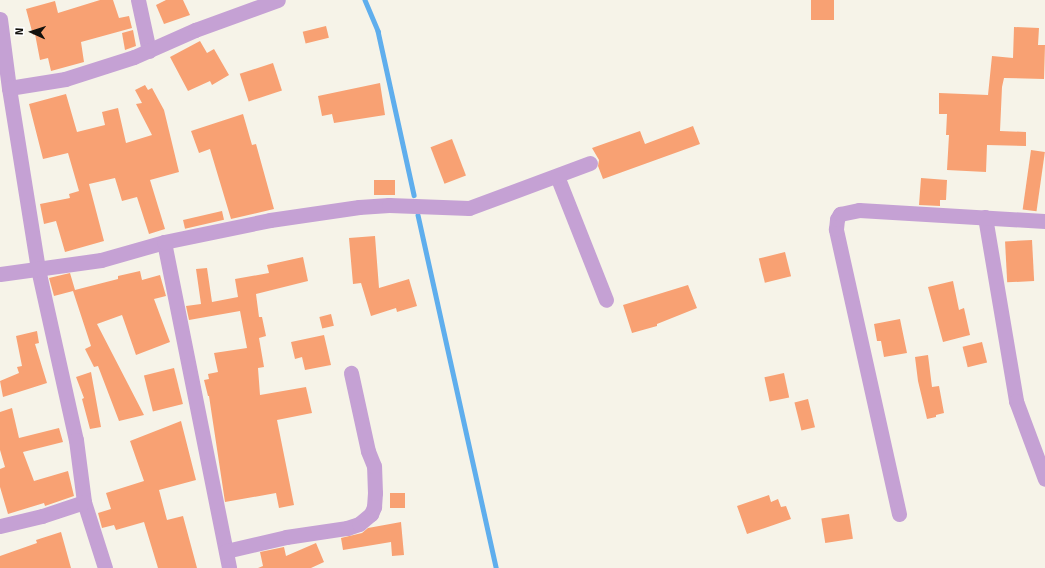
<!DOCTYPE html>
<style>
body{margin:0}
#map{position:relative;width:1045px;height:568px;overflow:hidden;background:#f6f3e8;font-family:"Fira Sans",sans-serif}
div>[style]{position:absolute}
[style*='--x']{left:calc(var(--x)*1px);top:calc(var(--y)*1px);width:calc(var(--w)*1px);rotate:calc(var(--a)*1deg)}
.stream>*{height:4.5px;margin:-2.25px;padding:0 2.25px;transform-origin:2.25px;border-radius:2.25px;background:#5faeed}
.building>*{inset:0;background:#f8a173;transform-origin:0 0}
.street>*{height:15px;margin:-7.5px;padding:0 7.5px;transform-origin:7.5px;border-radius:7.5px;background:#c5a1d4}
span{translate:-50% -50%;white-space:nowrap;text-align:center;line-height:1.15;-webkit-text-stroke:4px #fff;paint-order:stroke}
.north{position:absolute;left:12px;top:12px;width:40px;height:40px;-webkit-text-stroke:3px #fff;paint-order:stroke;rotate:273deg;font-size:11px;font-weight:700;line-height:16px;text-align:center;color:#13120e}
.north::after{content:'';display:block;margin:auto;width:14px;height:18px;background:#13120e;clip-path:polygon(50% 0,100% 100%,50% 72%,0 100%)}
</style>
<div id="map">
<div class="stream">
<i style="--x:365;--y:0;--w:34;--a:67"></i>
<i style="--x:378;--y:31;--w:168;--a:77.6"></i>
<i style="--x:418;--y:215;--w:362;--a:77.5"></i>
</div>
<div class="building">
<i style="clip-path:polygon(100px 0,113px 0,119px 18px,129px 16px,132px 28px,81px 42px,84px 62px,51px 71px,48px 58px,40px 60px,35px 34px,33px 35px,26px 9px,55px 1px,58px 13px)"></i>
<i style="clip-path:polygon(166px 0,183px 0,190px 15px,164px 24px,156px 5px)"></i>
<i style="left:811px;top:0;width:23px;height:20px"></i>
<i style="left:326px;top:26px;width:12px;height:24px;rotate:76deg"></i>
<i style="clip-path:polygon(1014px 27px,1039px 28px,1038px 45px,1045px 45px,1044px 79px,1004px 78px,1002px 87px,1000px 131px,1026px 132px,1026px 146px,987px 145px,986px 172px,947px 170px,949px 135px,946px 135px,947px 114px,939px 114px,939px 93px,988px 95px,992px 56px,1013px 58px)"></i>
<i style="clip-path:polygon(133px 30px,136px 46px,125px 50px,122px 33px)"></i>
<i style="clip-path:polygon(200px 41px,207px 53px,214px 49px,229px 75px,212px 85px,210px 81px,188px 91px,170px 57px)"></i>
<i style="left:273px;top:63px;width:29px;height:35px;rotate:72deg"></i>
<i style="clip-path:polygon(380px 83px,385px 115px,334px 123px,332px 114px,322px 116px,318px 96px)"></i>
<i style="clip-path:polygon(145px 85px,148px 90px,152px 88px,164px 110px,179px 172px,150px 180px,165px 229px,149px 234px,137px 197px,122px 201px,115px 178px,89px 184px,104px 241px,65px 252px,56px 221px,44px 224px,40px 204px,70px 198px,69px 194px,79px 191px,68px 153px,43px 159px,29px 104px,66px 94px,77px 132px,105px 125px,102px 112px,118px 108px,126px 143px,152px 135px,136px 104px,142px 103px,135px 90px)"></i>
<i style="clip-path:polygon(243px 114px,252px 145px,256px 144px,274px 209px,231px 219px,210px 149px,199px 153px,191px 131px)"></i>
<i style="clip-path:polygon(693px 126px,700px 144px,603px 179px,598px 166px,599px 160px,592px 148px,640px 131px,645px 144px)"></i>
<i style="left:452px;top:139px;width:39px;height:23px;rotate:69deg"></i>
<i style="left:1031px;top:150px;width:14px;height:60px;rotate:8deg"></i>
<i style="clip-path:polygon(921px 178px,947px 180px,946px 200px,940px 200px,940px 206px,919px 205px)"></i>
<i style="left:395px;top:180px;width:15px;height:21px;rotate:90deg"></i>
<i style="left:222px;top:211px;width:9px;height:40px;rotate:77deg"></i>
<i style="clip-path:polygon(375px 236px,379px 288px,409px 279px,417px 306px,397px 312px,396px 308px,371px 316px,361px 283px,353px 284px,349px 238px)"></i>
<i style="left:1032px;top:240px;width:41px;height:27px;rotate:87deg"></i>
<i style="left:785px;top:252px;width:25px;height:27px;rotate:76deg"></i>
<i style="clip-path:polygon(303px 257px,308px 281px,256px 294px,259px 317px,262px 317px,266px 336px,259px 338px,264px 367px,258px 368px,260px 395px,306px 387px,312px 413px,277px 420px,294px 505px,279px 508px,276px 493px,225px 502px,209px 396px,208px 396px,204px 380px,209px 379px,208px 374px,218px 372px,214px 353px,247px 348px,240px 311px,189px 320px,186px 306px,201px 304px,196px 269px,207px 268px,212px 302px,238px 297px,235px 279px,269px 273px,267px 265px)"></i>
<i style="clip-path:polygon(140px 271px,142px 280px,160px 275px,166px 296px,154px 299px,170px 342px,136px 355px,122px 315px,97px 324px,144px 415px,119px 421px,98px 366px,94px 367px,85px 349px,91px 346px,73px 291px,54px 296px,49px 278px,70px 273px,75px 290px,118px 279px,118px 276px)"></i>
<i style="clip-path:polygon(953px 281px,959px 310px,964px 308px,970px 335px,943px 342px,928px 287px)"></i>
<i style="clip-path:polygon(688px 285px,697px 308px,657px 324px,657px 326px,632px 333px,623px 305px)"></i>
<i style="left:331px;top:314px;width:12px;height:12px;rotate:76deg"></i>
<i style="clip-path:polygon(900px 319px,907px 353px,884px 357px,881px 341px,877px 341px,874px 324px)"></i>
<i style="clip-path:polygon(37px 331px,39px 343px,35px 344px,47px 383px,3px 397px,0 381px,19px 373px,17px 367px,22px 366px,16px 336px)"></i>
<i style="clip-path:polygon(324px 335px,331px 365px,305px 370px,302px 357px,295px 359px,291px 342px)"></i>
<i style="left:982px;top:342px;width:21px;height:20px;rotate:76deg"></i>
<i style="clip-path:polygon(928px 355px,932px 387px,939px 386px,944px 413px,936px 415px,936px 417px,927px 419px,918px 381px,915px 357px)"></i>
<i style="left:174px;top:368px;width:37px;height:31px;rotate:76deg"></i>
<i style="clip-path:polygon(91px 372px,101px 427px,90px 429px,82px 399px,84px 398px,76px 377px)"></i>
<i style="left:784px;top:373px;width:25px;height:20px;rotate:78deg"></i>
<i style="left:808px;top:399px;width:29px;height:14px;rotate:76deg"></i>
<i style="clip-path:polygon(12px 408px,19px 438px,59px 428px,63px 442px,23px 452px,34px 481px,68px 471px,74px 496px,45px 506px,44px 503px,8px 514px,0 487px,0 469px,5px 467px,0 450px,0 412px)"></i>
<i style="clip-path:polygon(181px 421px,196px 480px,159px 490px,167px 520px,183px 516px,197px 568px,158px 568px,144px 522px,116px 530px,114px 525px,102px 528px,98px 513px,111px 509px,106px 493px,144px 481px,130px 441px)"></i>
<i style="left:390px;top:493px;width:15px;height:15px"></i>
<i style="clip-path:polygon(769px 495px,771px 502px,778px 499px,781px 507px,786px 506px,791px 519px,747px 534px,737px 506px)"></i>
<i style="left:849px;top:514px;width:25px;height:28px;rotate:81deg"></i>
<i style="clip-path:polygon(401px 522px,404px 555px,392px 556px,391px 542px,343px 550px,341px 538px,362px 533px,368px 528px)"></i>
<i style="clip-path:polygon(61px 532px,71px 568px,0 568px,0 556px,37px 543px,36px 540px)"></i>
<i style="clip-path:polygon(316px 543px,324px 562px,311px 568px,258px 568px,263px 566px,260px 552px,284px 547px,286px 556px)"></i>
</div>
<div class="street">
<i style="--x:138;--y:0;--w:52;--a:77.8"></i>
<i style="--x:0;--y:19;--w:70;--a:82.6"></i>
<i style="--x:9;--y:88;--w:183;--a:80.9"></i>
<i style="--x:38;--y:269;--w:175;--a:77.5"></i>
<i style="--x:76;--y:440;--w:63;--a:82.6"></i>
<i style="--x:84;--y:502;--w:69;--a:72.3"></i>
<i style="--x:9;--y:88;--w:57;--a:-9.1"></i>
<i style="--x:65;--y:79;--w:72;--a:-17.7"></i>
<i style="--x:134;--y:57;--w:67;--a:-23.9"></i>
<i style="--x:195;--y:30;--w:88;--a:-19.9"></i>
<i style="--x:557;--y:176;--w:133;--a:68.4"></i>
<i style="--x:985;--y:217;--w:187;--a:80.4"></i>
<i style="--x:1016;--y:401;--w:83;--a:69.6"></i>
<i style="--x:164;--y:242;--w:332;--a:78.7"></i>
<i style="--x:0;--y:274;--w:102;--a:-7.9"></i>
<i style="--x:101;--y:260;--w:66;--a:-15.9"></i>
<i style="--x:164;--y:242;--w:108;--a:-11.7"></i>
<i style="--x:270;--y:220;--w:90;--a:-8.3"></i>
<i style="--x:359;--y:207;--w:30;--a:-4"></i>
<i style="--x:389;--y:205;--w:80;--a:2.1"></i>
<i style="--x:469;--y:208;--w:129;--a:-20.4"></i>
<i style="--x:899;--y:514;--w:292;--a:-102.5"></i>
<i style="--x:836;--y:229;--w:10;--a:-84"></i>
<i style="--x:837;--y:219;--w:6;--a:-59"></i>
<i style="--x:840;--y:214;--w:19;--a:-12"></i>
<i style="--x:859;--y:210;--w:186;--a:3.4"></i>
<i style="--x:0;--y:526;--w:43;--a:-13.4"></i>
<i style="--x:42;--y:516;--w:44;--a:-18.4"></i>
<i style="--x:226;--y:551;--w:62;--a:-13.1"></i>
<i style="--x:286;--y:537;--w:62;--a:-8.4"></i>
<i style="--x:347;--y:528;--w:13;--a:-18"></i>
<i style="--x:359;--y:524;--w:16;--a:-40"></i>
<i style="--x:371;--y:514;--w:8;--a:-67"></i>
<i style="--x:374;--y:507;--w:14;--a:-86"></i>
<i style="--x:375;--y:493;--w:27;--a:-92"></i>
<i style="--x:374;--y:466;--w:16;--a:-112"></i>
<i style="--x:368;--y:451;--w:80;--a:-102.3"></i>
</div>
<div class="north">N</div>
</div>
